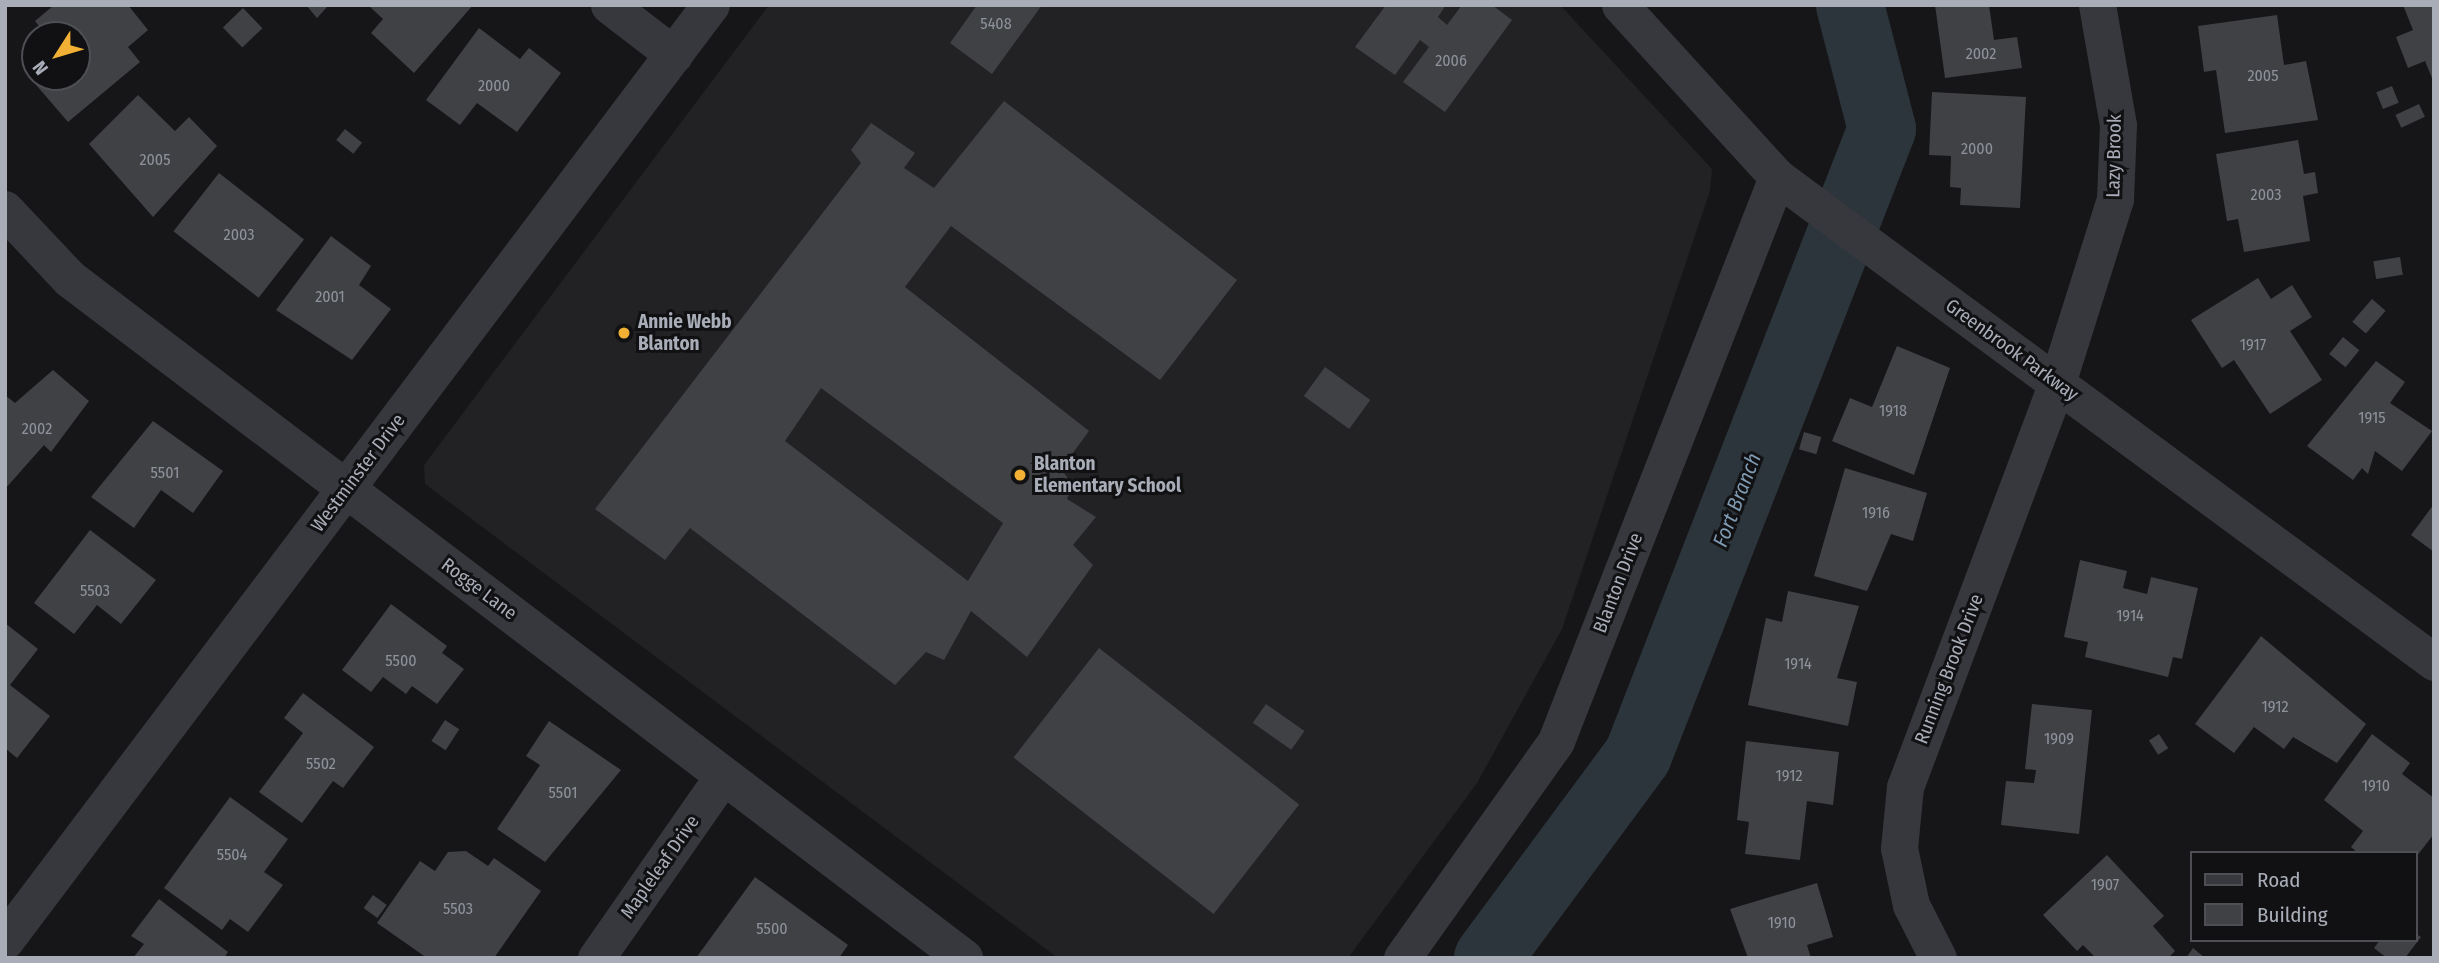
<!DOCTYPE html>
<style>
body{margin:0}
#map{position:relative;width:2439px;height:963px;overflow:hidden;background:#161618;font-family:"Fira Sans Condensed",sans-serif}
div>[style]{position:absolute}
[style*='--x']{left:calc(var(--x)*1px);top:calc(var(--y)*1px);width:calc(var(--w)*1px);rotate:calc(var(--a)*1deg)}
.built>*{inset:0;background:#222225}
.river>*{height:68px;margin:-34px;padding:0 34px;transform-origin:34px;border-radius:34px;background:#2c353c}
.building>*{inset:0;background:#404145;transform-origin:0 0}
.minor>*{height:37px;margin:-18.5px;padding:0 18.5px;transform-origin:18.5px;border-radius:18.5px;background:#37383d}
.tertiary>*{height:38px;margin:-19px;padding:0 19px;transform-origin:19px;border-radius:19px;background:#37383d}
.dots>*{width:19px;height:19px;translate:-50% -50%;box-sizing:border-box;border:4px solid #111113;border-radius:50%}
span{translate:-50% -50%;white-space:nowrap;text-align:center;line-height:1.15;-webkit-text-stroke:6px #111113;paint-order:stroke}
.number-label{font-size:16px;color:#8e929b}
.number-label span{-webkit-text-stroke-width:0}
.street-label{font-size:19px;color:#a8adb8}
.poi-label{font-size:19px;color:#a8adb8;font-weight:700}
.left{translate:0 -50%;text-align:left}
.water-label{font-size:21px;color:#7f9bb3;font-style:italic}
.frame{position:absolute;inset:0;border:7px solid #a8adb8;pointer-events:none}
.legend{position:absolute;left:2190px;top:851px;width:228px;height:91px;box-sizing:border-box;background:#111113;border:2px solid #4d4f55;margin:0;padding:9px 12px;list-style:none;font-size:21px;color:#a8adb8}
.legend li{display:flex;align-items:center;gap:14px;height:35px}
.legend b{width:35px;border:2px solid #4d4f55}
.north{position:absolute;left:21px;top:21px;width:70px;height:70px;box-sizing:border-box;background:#111113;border:2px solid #4d4f55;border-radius:50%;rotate:233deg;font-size:19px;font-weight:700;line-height:28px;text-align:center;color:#a8adb8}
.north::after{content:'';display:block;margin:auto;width:24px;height:32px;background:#f2b134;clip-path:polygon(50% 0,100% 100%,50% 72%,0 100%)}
</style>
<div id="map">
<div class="built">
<i style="clip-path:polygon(769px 5px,1560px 5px,1712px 169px,1710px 191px,1562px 629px,1477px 783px,1348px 958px,1058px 958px,425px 484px,424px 465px)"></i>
</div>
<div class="river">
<i style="--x:1488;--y:958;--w:252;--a:-53.5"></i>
<i style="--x:1638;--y:755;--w:672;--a:-68.71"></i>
<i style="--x:1882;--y:129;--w:128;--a:-104.5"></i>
</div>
<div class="building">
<i style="clip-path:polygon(54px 5px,128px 5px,148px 30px,128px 47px,140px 62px,68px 122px,31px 79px,77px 77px,77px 35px,46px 35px,35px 21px)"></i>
<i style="clip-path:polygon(306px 5px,329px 5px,317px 18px)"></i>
<i style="clip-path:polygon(368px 5px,473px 5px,414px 73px,371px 33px,383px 19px)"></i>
<i style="clip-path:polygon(977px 5px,1042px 5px,992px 74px,950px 43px)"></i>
<i style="clip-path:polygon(1386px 5px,1446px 5px,1438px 17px,1447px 25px,1462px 5px,1492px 5px,1512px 20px,1445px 112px,1403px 82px,1429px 47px,1420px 40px,1395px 75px,1355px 47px)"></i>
<i style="clip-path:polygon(1935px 5px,1989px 5px,1994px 40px,2017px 37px,2022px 68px,1945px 78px)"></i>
<i style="clip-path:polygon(2403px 5px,2434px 5px,2434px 83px,2425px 61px,2408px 68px,2396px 37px,2413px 30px)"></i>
<i style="left:243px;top:8px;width:28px;height:28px;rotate:46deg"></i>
<i style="clip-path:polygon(2277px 15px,2284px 65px,2306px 61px,2318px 120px,2225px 133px,2216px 70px,2204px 72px,2198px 26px)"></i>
<i style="clip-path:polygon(479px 28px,520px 59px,529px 48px,561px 73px,517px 132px,477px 103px,460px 125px,426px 100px)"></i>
<i style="left:2392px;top:86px;width:18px;height:17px;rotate:68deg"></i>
<i style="clip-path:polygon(1932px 92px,2026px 97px,2020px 208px,1960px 205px,1961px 188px,1950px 187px,1951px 156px,1929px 155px)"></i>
<i style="clip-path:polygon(138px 95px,175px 131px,189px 117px,217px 146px,153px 217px,89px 144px)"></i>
<i style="clip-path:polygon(evenodd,1004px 101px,1237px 280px,1160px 380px,951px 226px,905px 287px,1089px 431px,1061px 469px,1073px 485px,1067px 499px,1096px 517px,1073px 545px,1093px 565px,1027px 657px,971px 611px,944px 660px,926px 652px,895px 685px,690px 528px,665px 560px,595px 509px,861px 163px,851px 150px,871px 123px,915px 153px,904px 168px,934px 188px,1004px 101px,821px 388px,1003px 523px,968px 581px,785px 441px,821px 388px)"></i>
<i style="left:2419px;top:104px;width:14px;height:26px;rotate:65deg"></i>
<i style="left:345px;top:129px;width:22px;height:14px;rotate:39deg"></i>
<i style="clip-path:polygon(2298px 140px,2304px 174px,2315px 172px,2318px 193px,2303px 196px,2310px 241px,2244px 252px,2238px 219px,2227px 221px,2216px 154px)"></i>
<i style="left:219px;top:173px;width:108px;height:74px;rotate:38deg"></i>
<i style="clip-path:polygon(331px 236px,371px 266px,359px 285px,391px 309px,352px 360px,276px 310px)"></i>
<i style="left:2400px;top:257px;width:18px;height:27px;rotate:81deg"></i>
<i style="clip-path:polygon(2258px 278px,2271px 299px,2292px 285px,2312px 317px,2290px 331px,2322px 380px,2270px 414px,2234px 360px,2222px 368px,2191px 320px)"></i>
<i style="left:2372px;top:299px;width:18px;height:30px;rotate:41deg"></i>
<i style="left:2343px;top:337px;width:21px;height:22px;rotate:39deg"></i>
<i style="clip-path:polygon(1897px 346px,1950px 368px,1914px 475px,1832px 441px,1850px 398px,1872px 407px)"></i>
<i style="clip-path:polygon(2376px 361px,2405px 382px,2390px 403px,2432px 431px,2402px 471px,2375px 451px,2368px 474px,2362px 468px,2353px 480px,2307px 446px)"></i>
<i style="left:1325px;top:367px;width:56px;height:36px;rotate:36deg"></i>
<i style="clip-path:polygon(53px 370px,89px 401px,51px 452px,44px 445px,5px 489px,5px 395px,15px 403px)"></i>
<i style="clip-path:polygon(153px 421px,223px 471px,193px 513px,161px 490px,134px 528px,91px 497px)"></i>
<i style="left:1804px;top:432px;width:18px;height:18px;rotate:16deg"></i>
<i style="clip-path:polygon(1845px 468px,1927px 493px,1913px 541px,1891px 534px,1867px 591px,1814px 576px)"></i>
<i style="clip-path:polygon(2434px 504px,2434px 552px,2411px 535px)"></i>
<i style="clip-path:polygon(90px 530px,156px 580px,121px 624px,97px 605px,74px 634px,34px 603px)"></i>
<i style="clip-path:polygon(2080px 560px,2127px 571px,2123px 588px,2147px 594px,2151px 577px,2198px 588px,2182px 659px,2173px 657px,2168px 677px,2085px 657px,2088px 642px,2064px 637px)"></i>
<i style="clip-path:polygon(1788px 591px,1859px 606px,1837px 678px,1857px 682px,1848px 726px,1748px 705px,1766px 618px,1782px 622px)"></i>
<i style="clip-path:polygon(391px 604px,447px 646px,442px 653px,464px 669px,437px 704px,412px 686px,406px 694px,383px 677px,371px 692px,342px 670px)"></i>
<i style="clip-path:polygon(5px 623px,38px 649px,10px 685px,50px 716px,17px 758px,5px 748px)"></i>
<i style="clip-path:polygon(2261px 636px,2366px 724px,2337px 763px,2293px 737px,2284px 749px,2254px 727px,2234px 753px,2195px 724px)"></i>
<i style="left:1099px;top:648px;width:254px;height:139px;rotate:38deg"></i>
<i style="clip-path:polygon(303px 693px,374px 747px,343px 788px,333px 781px,302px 823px,259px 792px,303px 733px,284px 718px)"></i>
<i style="left:1266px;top:704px;width:47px;height:23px;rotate:35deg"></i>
<i style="clip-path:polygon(2032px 704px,2092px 710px,2079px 834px,2001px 825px,2006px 781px,2034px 783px,2036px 770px,2025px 769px)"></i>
<i style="left:445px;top:720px;width:17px;height:25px;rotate:33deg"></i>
<i style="clip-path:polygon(549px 721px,621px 770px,545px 862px,497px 829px,540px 765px,526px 756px)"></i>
<i style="left:2159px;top:734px;width:17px;height:12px;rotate:57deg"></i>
<i style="clip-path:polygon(2372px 734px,2410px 763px,2402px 774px,2434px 798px,2434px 834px,2416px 857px,2358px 853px,2351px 847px,2363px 831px,2324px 800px)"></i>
<i style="clip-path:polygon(1746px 741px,1839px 752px,1833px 805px,1807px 801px,1800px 860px,1745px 854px,1749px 822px,1737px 820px)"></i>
<i style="clip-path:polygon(230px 797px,288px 839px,264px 872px,283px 885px,248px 932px,230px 919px,222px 930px,164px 888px)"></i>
<i style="clip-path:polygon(466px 851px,488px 866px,494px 858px,541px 891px,494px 958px,427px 958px,377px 923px,420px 861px,435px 871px,448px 852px)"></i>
<i style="clip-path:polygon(2107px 855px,2164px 916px,2153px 926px,2175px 951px,2168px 958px,2096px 958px,2083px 945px,2077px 951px,2043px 915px)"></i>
<i style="clip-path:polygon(755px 877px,848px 945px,839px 958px,696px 958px)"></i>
<i style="clip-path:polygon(1817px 883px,1833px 937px,1807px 945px,1811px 958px,1748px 958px,1730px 909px)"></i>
<i style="left:373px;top:895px;width:17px;height:16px;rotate:36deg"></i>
<i style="clip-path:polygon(159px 899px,228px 952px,224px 958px,133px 958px,144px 944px,131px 936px)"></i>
<i style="clip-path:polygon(2416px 934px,2421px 937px,2405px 958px,2387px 958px,2374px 948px,2380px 940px,2416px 940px)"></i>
<i style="clip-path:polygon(2193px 948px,2205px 958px,2186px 958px)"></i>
</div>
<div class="minor">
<i style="--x:609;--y:5;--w:82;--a:37.6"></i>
<i style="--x:1620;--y:5;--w:233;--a:47.6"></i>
<i style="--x:1777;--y:177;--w:817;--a:36.43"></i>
<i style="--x:596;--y:958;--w:222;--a:-55.1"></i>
<i style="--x:1402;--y:958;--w:266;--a:-54.6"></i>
<i style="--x:1556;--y:741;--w:606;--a:-68.6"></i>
<i style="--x:1938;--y:958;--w:59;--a:-117"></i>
<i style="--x:1911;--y:905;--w:58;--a:-101.9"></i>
<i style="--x:1899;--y:848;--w:61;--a:-84.4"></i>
<i style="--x:1905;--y:787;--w:432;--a:-69.4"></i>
<i style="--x:2057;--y:383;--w:193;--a:-72.5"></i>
<i style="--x:2115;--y:199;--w:74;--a:-87.7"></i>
<i style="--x:2118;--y:125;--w:122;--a:-99.9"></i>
</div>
<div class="tertiary">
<i style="--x:5;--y:210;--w:95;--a:46.7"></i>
<i style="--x:70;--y:279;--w:1123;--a:37.22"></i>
<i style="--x:5;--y:941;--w:1172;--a:-52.97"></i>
</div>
<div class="dots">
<i style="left:624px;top:333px;background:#f2b134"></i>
<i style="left:1020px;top:475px;background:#f2b134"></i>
</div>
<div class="number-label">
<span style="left:996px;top:24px">5408</span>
<span style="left:1981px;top:54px">2002</span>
<span style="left:1451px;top:61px">2006</span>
<span style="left:2263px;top:76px">2005</span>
<span style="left:494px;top:86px">2000</span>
<span style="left:1977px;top:149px">2000</span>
<span style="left:155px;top:160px">2005</span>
<span style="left:2266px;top:195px">2003</span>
<span style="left:239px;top:235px">2003</span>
<span style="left:330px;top:297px">2001</span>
<span style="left:2253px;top:345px">1917</span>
<span style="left:1893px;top:411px">1918</span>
<span style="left:2372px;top:418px">1915</span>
<span style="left:37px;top:429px">2002</span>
<span style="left:165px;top:473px">5501</span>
<span style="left:1876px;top:513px">1916</span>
<span style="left:95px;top:591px">5503</span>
<span style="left:2130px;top:616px">1914</span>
<span style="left:401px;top:661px">5500</span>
<span style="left:1798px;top:664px">1914</span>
<span style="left:2275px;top:707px">1912</span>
<span style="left:2059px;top:739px">1909</span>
<span style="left:321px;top:764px">5502</span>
<span style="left:1789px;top:776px">1912</span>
<span style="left:2376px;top:786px">1910</span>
<span style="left:563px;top:793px">5501</span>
<span style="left:232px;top:855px">5504</span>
<span style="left:2105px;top:885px">1907</span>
<span style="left:458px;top:909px">5503</span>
<span style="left:1782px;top:923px">1910</span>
<span style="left:772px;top:929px">5500</span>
</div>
<div class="street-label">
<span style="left:2114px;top:156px;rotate:-89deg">Lazy Brook</span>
<span style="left:2012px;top:350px;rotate:36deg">Greenbrook Parkway</span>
<span style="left:358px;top:473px;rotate:-53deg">Westminster Drive</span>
<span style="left:1618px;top:583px;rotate:-69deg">Blanton Drive</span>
<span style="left:479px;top:589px;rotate:37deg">Rogge Lane</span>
<span style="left:1949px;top:669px;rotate:-69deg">Running Brook Drive</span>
<span style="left:660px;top:867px;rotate:-55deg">Mapleleaf Drive</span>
</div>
<div class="poi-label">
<span class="left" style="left:638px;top:333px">Annie Webb<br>Blanton</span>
<span class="left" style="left:1034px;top:475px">Blanton<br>Elementary School</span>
</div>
<div class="water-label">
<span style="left:1737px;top:500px;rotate:-69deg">Fort Branch</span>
</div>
<div class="frame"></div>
<ul class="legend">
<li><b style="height:9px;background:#37383d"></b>Road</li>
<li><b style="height:19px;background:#404145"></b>Building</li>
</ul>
<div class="north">N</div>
</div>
